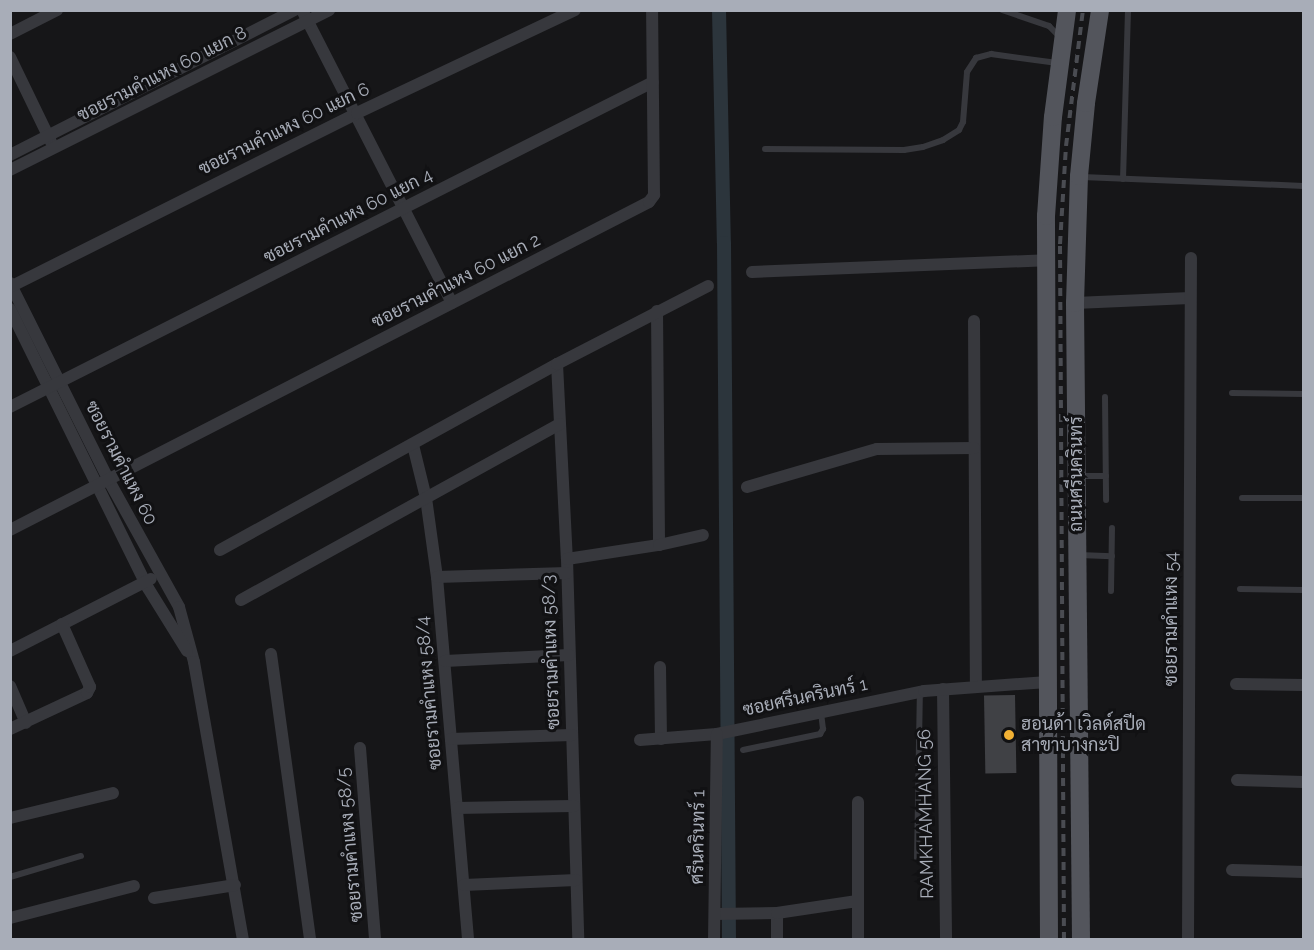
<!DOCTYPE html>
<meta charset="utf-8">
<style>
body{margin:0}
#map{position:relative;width:1314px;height:950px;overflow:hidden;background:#161618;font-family:Raleway,Sarabun,sans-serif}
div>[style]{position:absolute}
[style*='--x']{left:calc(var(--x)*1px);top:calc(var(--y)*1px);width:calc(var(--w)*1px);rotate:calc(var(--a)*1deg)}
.canal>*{height:14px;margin:-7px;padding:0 7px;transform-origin:7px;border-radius:7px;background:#2c353c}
.building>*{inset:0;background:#404145;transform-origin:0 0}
.lane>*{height:6px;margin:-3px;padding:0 3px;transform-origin:3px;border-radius:3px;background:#37383d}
.street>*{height:12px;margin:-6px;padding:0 6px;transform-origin:6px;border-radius:6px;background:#37383d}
.primary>*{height:18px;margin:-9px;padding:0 9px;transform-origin:9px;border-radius:9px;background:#53555c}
.rail>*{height:4px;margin-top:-2px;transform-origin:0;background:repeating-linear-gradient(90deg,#4a4c52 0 8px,transparent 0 14px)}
.dots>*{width:16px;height:16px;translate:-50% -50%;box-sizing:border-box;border:3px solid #111113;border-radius:50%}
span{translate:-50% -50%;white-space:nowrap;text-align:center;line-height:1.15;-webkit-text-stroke:6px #111113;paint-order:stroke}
.street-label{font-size:18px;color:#a8adb8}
.poi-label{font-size:18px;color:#a8adb8}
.left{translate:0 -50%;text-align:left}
.frame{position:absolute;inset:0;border:12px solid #a8adb8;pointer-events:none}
</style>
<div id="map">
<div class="canal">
<i style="--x:719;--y:10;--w:233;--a:88.8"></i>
<i style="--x:724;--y:243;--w:697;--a:89.59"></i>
</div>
<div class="building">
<i style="left:1015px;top:695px;width:78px;height:31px;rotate:89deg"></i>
</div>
<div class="lane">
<i style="--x:1002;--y:10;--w:50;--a:18.8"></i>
<i style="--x:1049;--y:26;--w:16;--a:45"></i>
<i style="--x:765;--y:149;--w:139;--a:0.4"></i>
<i style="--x:904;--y:150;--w:19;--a:-9"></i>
<i style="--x:923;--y:147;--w:21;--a:-19"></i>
<i style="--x:943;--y:140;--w:19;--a:-32"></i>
<i style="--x:959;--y:130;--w:9;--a:-63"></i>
<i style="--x:963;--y:122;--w:50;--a:-85.4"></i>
<i style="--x:967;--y:72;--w:17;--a:-57"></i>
<i style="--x:976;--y:58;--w:16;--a:-15"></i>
<i style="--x:991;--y:54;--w:67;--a:7.8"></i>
<i style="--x:1082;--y:177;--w:222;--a:2.3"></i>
<i style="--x:1123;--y:179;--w:169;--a:-88.3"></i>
<i style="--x:1232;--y:393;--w:72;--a:0.8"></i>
<i style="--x:1105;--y:397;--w:103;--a:89.4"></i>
<i style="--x:1080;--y:476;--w:26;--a:0"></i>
<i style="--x:1242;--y:498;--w:62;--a:0"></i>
<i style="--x:1079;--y:555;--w:33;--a:2"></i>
<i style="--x:1240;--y:589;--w:64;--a:0.9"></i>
<i style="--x:1111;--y:591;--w:63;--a:-89.1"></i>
<i style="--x:743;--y:750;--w:79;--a:-11.7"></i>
<i style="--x:820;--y:734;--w:6;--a:-59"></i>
<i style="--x:823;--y:729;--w:16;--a:-97"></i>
<i style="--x:917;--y:858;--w:166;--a:-89"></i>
<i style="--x:10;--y:877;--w:74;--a:-16.5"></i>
</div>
<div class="street">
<i style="--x:302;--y:10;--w:329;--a:62.9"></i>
<i style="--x:10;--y:34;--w:53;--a:-27.1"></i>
<i style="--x:10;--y:57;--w:94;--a:64.2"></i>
<i style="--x:10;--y:155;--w:320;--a:-27"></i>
<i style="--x:10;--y:170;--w:357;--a:-26.6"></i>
<i style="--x:752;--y:272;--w:294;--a:-2.3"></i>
<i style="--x:10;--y:283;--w:221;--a:63.4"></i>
<i style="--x:109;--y:481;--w:144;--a:60.9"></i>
<i style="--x:179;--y:607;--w:57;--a:74.7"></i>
<i style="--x:194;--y:662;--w:282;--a:80"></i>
<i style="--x:10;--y:287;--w:388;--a:-26.6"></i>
<i style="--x:357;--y:113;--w:241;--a:-25.3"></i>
<i style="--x:1075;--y:303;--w:115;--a:-2.5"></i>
<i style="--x:10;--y:309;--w:311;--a:63.7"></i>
<i style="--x:148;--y:588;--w:74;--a:58.2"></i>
<i style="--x:657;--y:311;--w:234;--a:89.5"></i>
<i style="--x:974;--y:321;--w:364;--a:89.7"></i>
<i style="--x:557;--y:364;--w:195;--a:87.1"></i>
<i style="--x:567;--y:559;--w:381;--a:88.3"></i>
<i style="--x:10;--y:407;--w:720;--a:-26.81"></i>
<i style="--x:413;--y:445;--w:55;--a:76.2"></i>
<i style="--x:426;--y:498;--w:80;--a:82.1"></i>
<i style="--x:437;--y:577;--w:364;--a:85.1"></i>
<i style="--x:747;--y:487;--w:135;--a:-16.3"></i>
<i style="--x:877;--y:449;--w:97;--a:-0.6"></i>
<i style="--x:10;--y:530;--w:718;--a:-27.17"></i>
<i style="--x:649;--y:202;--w:9;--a:-54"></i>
<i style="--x:654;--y:195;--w:185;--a:-90.6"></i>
<i style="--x:220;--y:550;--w:385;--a:-28.9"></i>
<i style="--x:557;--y:364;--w:170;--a:-27.3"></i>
<i style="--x:567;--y:559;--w:93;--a:-8.7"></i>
<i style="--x:659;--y:545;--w:45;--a:-12.8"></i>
<i style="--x:437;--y:577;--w:130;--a:-1.8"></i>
<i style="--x:241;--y:600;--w:364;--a:-28.9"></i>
<i style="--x:10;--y:651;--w:158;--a:-27.1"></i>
<i style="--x:271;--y:654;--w:289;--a:82.2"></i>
<i style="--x:445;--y:661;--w:124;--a:-2.8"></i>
<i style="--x:660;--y:667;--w:72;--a:89.2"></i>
<i style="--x:1236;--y:684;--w:68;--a:0.8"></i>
<i style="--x:10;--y:686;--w:40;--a:66.6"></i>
<i style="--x:943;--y:689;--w:251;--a:89.3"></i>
<i style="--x:10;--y:729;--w:85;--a:-25.1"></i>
<i style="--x:87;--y:693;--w:7;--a:-63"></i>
<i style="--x:90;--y:687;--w:69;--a:-114"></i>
<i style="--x:451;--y:739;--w:121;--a:-1.9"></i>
<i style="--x:640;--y:740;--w:77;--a:-4.5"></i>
<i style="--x:717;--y:734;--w:211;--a:-11.7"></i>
<i style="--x:924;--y:691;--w:124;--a:-4.2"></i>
<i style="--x:360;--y:748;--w:193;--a:85.5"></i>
<i style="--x:1237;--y:780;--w:67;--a:1.7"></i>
<i style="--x:457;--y:808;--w:117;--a:-1"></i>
<i style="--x:10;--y:818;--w:106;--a:-13.6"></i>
<i style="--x:1232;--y:870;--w:72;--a:1.6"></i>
<i style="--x:464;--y:885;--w:112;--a:-2.6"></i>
<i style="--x:154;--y:898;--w:82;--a:-9.1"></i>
<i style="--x:777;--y:913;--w:27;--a:90"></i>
<i style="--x:715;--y:914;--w:62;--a:-0.9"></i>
<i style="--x:777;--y:913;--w:81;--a:-8.5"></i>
<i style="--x:10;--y:918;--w:128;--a:-14.5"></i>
<i style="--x:714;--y:940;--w:206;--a:-89.2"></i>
<i style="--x:858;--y:940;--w:138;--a:-90"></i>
<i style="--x:1188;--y:940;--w:682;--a:-89.75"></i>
</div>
<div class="primary">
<i style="--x:1049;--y:940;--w:724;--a:-90.24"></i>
<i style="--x:1046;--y:216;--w:99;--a:-86"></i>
<i style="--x:1053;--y:117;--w:108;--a:-82.5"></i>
<i style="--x:1081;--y:940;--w:637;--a:-90.54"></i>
<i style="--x:1075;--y:303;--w:127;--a:-88.2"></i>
<i style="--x:1079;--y:176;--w:73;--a:-84.5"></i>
<i style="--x:1086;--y:103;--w:94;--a:-81.4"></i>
</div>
<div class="rail">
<i style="--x:1064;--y:940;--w:696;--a:-90.33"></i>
<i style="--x:1060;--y:244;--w:98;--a:-86.5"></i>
<i style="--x:1066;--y:146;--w:137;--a:-82.9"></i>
</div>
<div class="dots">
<i style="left:1009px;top:735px;background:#f2b134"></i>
</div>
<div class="street-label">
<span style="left:162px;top:74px;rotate:-27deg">ซอยรามคำแหง 60 แยก 8</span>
<span style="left:284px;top:129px;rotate:-26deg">ซอยรามคำแหง 60 แยก 6</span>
<span style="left:348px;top:216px;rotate:-27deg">ซอยรามคำแหง 60 แยก 4</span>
<span style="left:456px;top:281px;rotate:-27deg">ซอยรามคำแหง 60 แยก 2</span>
<span style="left:121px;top:463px;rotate:63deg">ซอยรามคำแหง 60</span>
<span style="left:1076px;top:474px;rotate:-90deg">ถนนศรีนครินทร์</span>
<span style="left:1171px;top:619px;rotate:-90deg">ซอยรามคำแหง 54</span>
<span style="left:551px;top:652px;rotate:-92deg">ซอยรามคำแหง 58/3</span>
<span style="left:429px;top:693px;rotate:-95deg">ซอยรามคำแหง 58/4</span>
<span style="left:805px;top:697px;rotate:-12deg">ซอยศรีนครินทร์ 1</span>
<span style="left:926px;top:814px;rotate:-91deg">RAMKHAMHANG 56</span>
<span style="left:698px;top:837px;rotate:-89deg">ศรีนครินทร์ 1</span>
<span style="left:350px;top:845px;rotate:-95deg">ซอยรามคำแหง 58/5</span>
</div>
<div class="poi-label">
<span class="left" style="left:1021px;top:735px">ฮอนด้า เวิลด์สปีด<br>สาขาบางกะปิ</span>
</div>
<div class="frame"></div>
</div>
